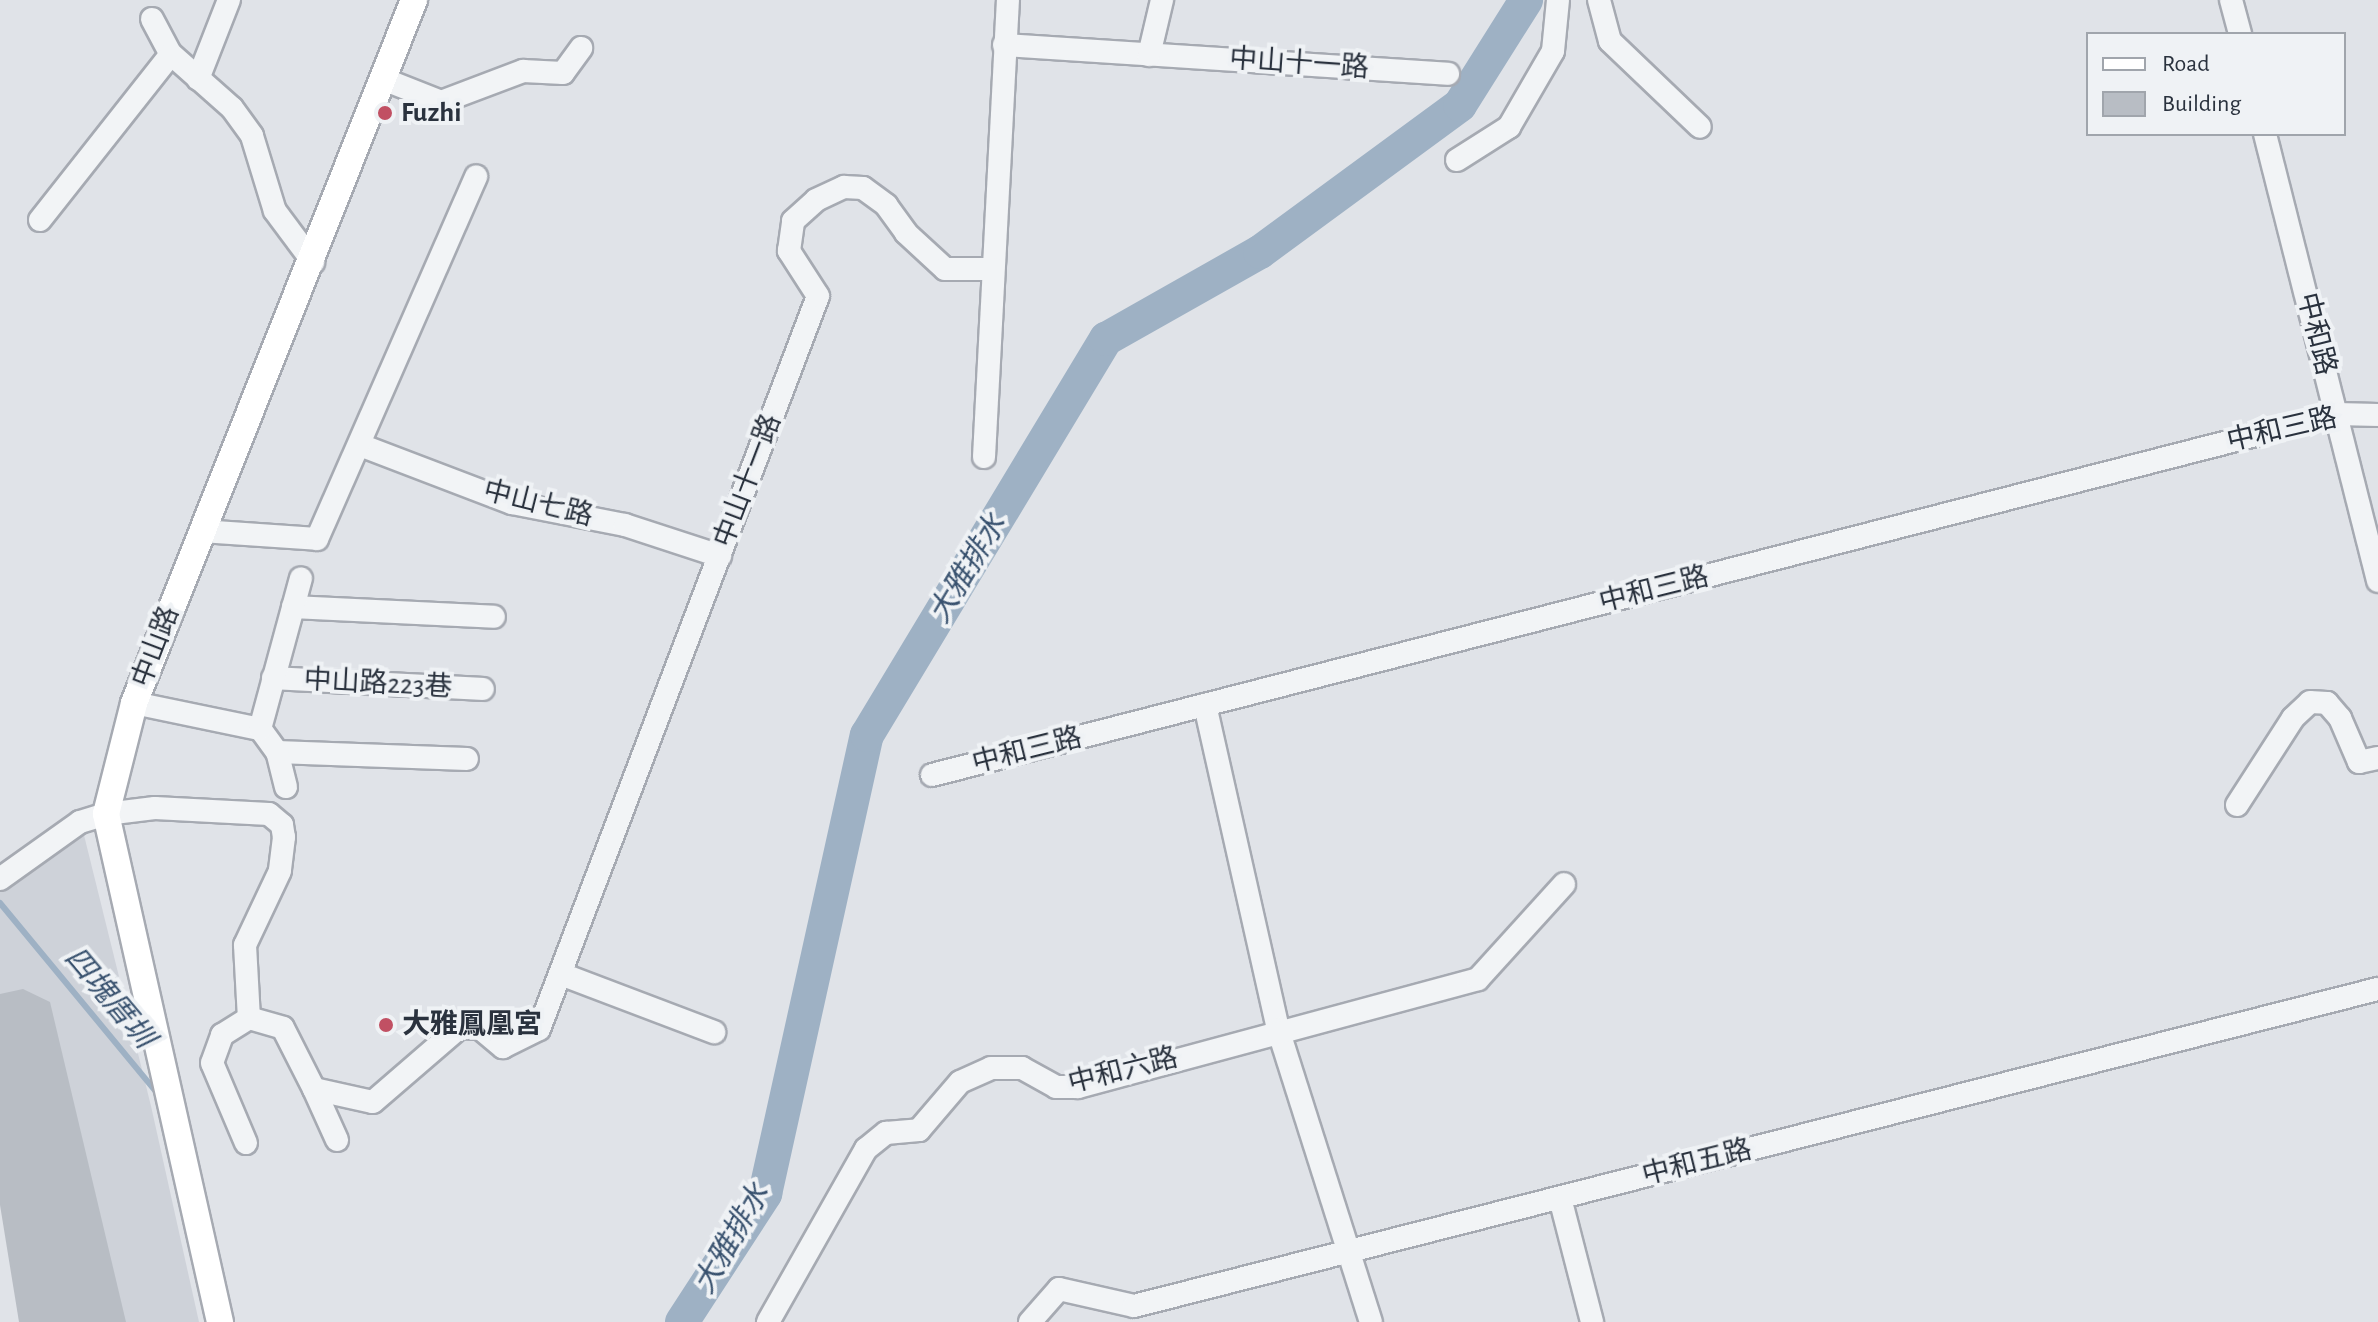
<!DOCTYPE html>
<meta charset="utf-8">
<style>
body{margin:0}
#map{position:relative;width:2378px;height:1322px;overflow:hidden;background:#e0e3e8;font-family:"Alegreya Sans","Noto Sans TC",sans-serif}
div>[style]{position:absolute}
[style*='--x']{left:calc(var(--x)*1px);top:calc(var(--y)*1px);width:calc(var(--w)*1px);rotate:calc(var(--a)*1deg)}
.built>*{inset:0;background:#ced2d9}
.stream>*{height:6px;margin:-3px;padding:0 3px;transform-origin:3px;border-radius:3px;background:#9eb1c4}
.river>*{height:34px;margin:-17px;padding:0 17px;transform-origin:17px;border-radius:17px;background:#9eb1c4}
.building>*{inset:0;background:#b8bdc4}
.roads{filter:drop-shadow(2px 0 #a6aab2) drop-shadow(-2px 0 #a6aab2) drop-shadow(0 2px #a6aab2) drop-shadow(0 -2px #a6aab2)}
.minor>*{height:22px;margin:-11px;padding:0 11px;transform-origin:11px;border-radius:11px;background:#f2f4f6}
.major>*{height:26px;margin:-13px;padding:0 13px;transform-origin:13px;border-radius:13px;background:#fff}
.dots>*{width:22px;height:22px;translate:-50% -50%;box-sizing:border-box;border:4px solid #eff2f5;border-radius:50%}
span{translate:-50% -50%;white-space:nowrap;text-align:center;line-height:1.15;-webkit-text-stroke:8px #eff2f5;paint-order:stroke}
.street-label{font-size:28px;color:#2a323e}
.poi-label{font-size:28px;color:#2a323e;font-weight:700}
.left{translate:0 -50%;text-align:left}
.water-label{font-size:30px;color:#38516e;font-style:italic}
.legend{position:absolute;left:2086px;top:32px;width:260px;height:104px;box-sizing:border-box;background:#eff2f5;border:2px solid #a0a5ac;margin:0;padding:10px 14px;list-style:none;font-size:24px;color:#2a323e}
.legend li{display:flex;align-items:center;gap:16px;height:40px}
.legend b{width:40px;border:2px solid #a0a5ac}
</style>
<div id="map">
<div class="built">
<i style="clip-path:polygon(83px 831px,151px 1106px,199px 1322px,32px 1322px,0 1113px,0 885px)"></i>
</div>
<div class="stream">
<i style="--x:0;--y:903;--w:248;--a:50.4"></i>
</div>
<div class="river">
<i style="--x:682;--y:1322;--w:153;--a:-57"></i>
<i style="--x:765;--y:1194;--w:470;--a:-77.5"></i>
<i style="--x:867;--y:735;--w:463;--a:-58.9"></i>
<i style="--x:1106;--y:339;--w:177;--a:-29.5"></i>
<i style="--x:1260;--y:252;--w:248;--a:-36.3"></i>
<i style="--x:1460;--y:105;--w:124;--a:-57.8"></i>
</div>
<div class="building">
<i style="clip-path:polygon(23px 989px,50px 1002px,126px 1322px,19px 1322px,0 1205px,0 994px)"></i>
</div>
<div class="roads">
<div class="minor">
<i style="--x:1599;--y:0;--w:42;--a:75"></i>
<i style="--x:1610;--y:41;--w:124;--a:43.7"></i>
<i style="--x:2231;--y:0;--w:35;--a:75"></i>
<i style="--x:152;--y:19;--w:40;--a:62"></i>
<i style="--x:171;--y:54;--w:81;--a:41.5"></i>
<i style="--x:232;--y:108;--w:34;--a:54"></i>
<i style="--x:252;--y:136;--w:78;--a:73"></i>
<i style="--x:275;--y:211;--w:64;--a:53.3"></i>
<i style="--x:1004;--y:45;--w:445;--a:3.7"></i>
<i style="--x:1149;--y:55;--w:57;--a:-76.7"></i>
<i style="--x:198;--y:79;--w:85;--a:-68.6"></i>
<i style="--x:383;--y:79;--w:62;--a:21.6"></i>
<i style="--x:441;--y:102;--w:88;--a:-20.7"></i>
<i style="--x:523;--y:71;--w:40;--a:2.9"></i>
<i style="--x:563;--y:73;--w:31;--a:-54"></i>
<i style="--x:2265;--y:134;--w:461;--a:75.8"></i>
<i style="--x:1457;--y:160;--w:62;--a:-32.4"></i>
<i style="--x:1509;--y:127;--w:88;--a:-59.9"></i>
<i style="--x:1553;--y:51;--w:51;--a:-84.4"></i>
<i style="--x:40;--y:220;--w:211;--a:-51.7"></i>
<i style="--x:360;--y:445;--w:163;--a:20.9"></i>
<i style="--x:512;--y:503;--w:115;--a:11"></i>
<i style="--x:625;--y:525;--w:100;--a:18.1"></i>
<i style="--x:984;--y:457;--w:458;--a:-87"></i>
<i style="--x:201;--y:531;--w:116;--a:3.9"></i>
<i style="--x:317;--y:539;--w:396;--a:-66.3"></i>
<i style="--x:293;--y:607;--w:201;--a:2.8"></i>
<i style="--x:273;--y:678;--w:210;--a:3"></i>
<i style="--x:134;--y:703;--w:129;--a:11.7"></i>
<i style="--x:1205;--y:705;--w:332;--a:77.3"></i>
<i style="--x:1278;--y:1029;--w:307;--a:72.4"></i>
<i style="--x:277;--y:752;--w:190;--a:2.1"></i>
<i style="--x:932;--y:775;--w:1451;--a:-14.41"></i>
<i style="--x:2337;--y:414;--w:41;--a:1.4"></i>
<i style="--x:286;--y:787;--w:36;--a:-104"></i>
<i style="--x:277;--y:752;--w:29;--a:-126"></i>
<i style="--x:260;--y:729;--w:156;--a:-74.8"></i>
<i style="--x:2237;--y:805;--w:103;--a:-57.2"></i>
<i style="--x:2293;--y:718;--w:23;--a:-43"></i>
<i style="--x:2310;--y:702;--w:17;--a:3"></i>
<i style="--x:2327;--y:703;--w:20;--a:49"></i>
<i style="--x:2340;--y:718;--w:48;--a:66.6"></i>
<i style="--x:2359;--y:762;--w:19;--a:-12"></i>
<i style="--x:0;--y:879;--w:98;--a:-35.5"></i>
<i style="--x:80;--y:822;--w:27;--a:-17"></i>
<i style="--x:106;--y:814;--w:49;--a:-7"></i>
<i style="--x:155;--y:808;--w:114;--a:3"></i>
<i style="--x:269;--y:814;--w:17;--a:40"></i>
<i style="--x:282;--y:825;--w:12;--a:81"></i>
<i style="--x:284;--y:837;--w:34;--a:97"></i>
<i style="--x:280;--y:871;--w:82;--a:115.3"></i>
<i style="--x:245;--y:945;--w:73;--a:86.9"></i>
<i style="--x:561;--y:974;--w:164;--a:20.8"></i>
<i style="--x:249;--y:1018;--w:35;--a:16"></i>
<i style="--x:283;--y:1028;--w:68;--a:63.1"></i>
<i style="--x:314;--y:1089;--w:60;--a:12.4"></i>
<i style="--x:373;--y:1102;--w:115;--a:-40.8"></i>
<i style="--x:460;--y:1027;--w:20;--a:3"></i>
<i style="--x:480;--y:1028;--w:30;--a:40"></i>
<i style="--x:503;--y:1047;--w:40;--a:-26.6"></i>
<i style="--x:539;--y:1029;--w:784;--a:-69.16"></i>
<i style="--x:818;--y:296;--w:54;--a:-122.8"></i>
<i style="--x:789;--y:251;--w:30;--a:-82"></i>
<i style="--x:793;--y:221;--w:31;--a:-42"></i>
<i style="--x:816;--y:200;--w:31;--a:-25"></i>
<i style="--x:844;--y:187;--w:19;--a:3"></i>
<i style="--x:863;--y:188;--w:29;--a:36"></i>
<i style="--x:886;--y:205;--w:34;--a:54"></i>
<i style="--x:906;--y:233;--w:53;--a:42.7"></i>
<i style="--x:945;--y:269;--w:48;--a:0"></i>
<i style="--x:314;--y:1089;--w:56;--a:65.7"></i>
<i style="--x:246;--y:1143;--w:87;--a:-113"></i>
<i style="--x:212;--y:1063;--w:30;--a:-70"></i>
<i style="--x:222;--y:1035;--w:32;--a:-32"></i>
<i style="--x:1560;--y:1198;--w:128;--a:75.5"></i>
<i style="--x:768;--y:1322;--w:199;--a:-60.5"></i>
<i style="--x:866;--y:1149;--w:26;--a:-39"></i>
<i style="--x:886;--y:1133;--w:33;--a:-5"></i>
<i style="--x:919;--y:1130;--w:63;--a:-49.5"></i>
<i style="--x:960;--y:1082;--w:34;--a:-24"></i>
<i style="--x:991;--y:1068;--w:31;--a:0"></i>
<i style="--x:1022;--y:1068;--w:39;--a:29"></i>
<i style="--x:1056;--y:1087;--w:22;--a:0"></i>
<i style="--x:1078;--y:1087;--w:414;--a:-15.1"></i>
<i style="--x:1478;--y:979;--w:128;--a:-47.8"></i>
<i style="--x:1030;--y:1322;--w:44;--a:-48.7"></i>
<i style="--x:1059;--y:1289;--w:77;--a:12.8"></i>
<i style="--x:1134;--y:1306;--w:1284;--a:-14.3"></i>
</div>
<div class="major">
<i style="--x:220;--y:1322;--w:521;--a:-102.65"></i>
<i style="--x:106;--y:814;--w:114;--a:-75.8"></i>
<i style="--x:134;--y:703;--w:757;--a:-68.28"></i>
</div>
</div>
<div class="dots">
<i style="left:385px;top:113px;background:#c15063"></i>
<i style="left:386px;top:1025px;background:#c15063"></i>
</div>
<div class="street-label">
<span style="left:1299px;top:64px;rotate:4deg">中山十一路</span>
<span style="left:2316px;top:334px;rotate:76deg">中和路</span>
<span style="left:2282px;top:430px;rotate:-13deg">中和三路</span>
<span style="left:748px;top:481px;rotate:-69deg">中山十一路</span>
<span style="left:538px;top:504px;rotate:14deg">中山七路</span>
<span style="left:1654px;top:590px;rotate:-14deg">中和三路</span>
<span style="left:156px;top:647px;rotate:-69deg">中山路</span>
<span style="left:378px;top:684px;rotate:3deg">中山路223巷</span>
<span style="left:1027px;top:751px;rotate:-14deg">中和三路</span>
<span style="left:1123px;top:1071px;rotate:-14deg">中和六路</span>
<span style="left:1697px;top:1163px;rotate:-14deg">中和五路</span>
</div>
<div class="poi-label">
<span class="left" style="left:401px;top:113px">Fuzhi</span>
<span class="left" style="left:402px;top:1025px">大雅鳳凰宮</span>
</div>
<div class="water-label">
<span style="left:968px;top:569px;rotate:-59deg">大雅排水</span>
<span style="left:109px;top:998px;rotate:50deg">四塊厝圳</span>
<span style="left:732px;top:1239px;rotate:-60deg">大雅排水</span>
</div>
<ul class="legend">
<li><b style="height:10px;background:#fff"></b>Road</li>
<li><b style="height:22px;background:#b8bdc4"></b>Building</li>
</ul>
</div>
